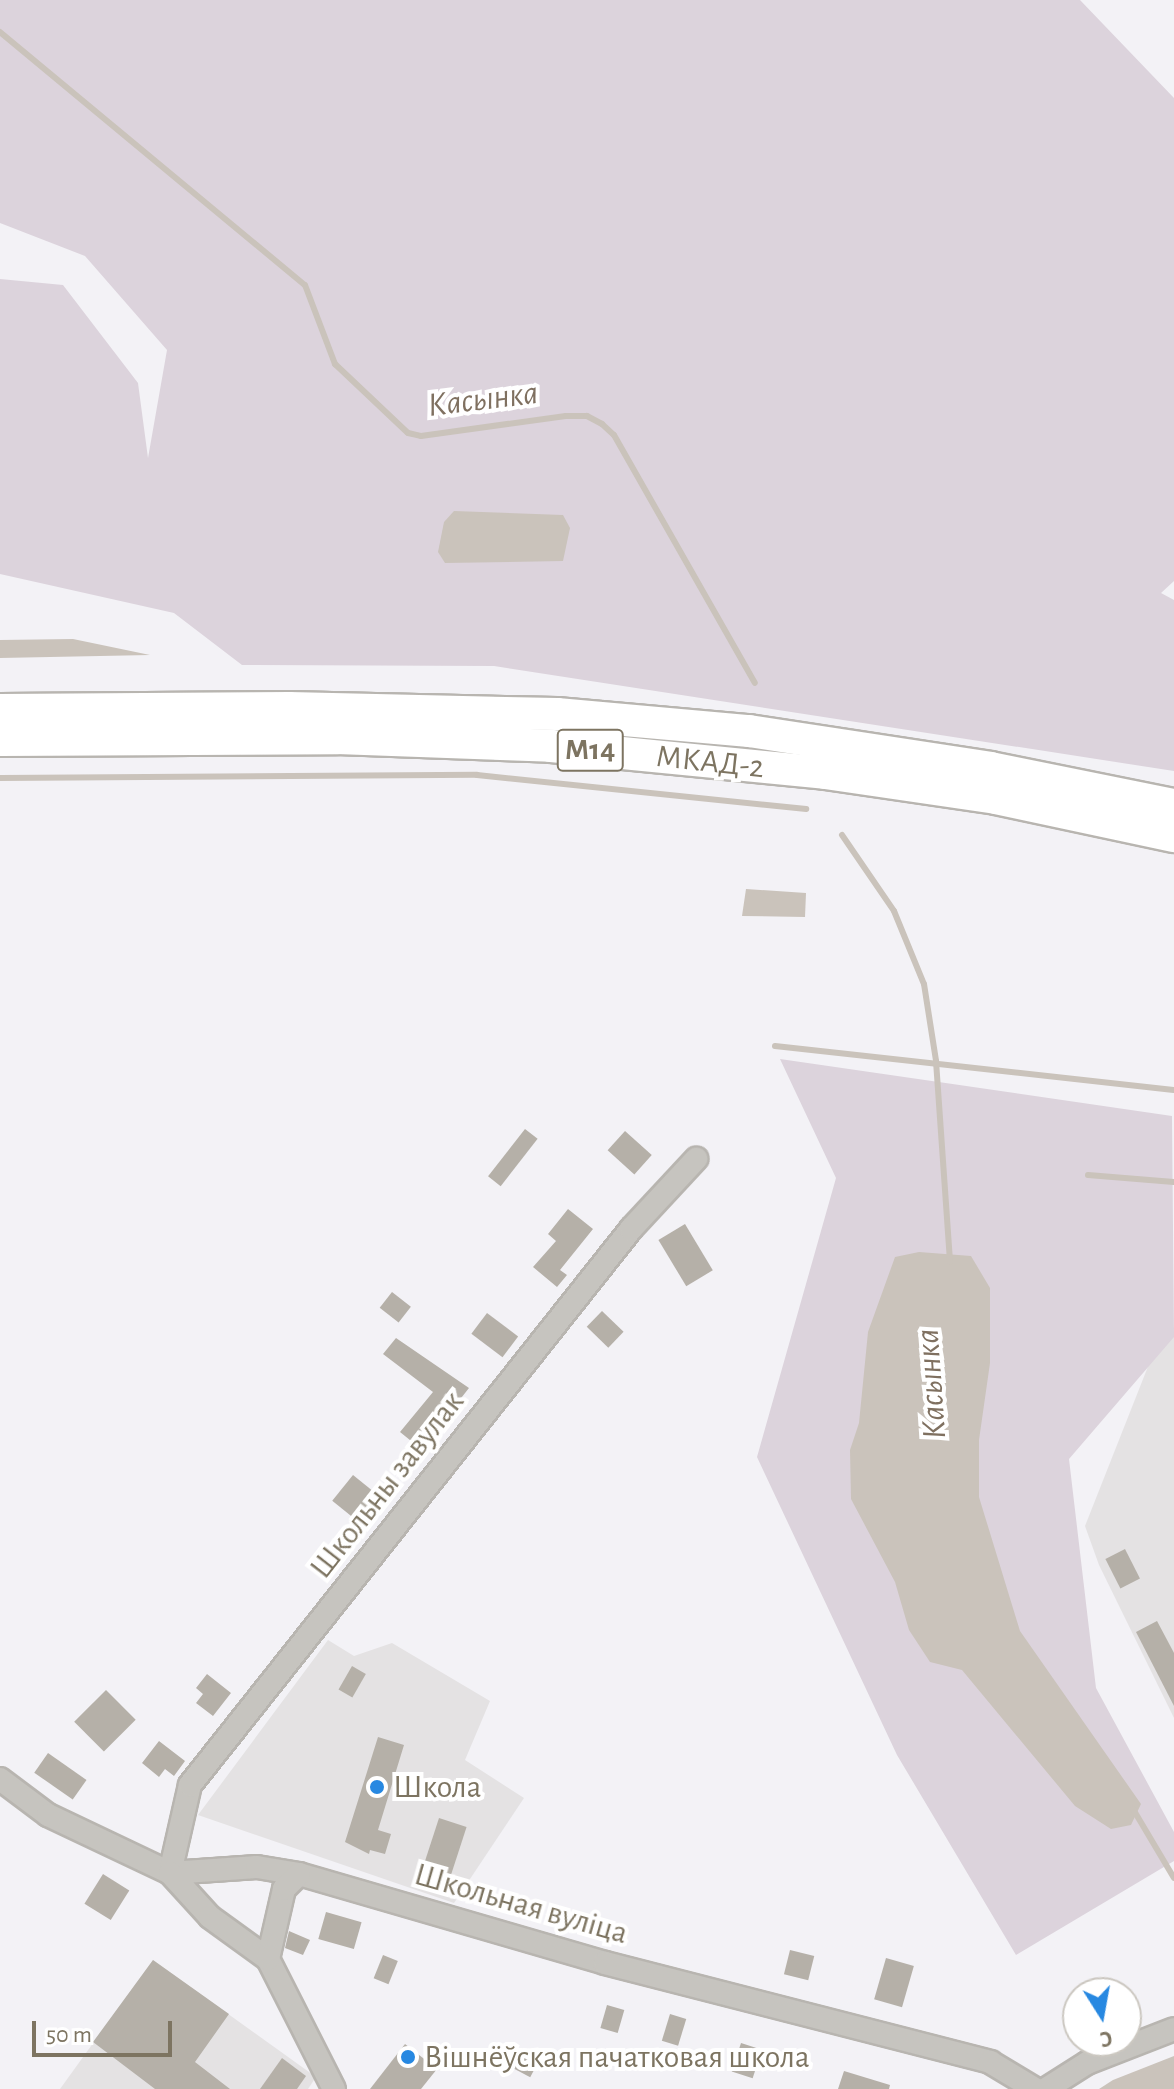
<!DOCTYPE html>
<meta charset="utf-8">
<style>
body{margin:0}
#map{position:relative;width:1174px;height:2089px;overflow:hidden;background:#f3f2f6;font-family:"Alegreya Sans",sans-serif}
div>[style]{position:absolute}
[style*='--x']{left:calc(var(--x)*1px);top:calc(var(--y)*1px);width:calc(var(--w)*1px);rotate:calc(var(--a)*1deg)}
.built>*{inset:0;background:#e4e2e3}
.green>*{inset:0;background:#dcd3dc}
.water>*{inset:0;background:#cac3bb}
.stream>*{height:6px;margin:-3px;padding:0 3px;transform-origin:3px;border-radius:3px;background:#cac3bb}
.building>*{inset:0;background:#b5b0a8;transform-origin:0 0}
.roads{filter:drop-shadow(2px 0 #b8b5b0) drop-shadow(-2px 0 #b8b5b0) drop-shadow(0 2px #b8b5b0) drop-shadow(0 -2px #b8b5b0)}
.minor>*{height:22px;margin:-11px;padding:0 11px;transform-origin:11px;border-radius:11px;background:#c6c4bf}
.highway>*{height:32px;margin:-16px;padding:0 16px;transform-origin:16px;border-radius:16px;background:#fff}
.dots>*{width:22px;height:22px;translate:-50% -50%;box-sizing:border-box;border:4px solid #fff;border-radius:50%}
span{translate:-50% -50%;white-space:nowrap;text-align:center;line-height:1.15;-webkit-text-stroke:8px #fff;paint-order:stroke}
.shield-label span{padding:2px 6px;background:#fff;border:2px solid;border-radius:6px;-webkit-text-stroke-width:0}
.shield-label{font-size:30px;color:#7d7461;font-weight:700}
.street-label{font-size:32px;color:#7d7461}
.poi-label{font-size:32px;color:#7d7461}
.left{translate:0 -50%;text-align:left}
.water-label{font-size:34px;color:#7f7060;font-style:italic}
.north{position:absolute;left:1062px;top:1977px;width:80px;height:80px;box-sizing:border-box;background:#fff;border:2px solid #cbc7c0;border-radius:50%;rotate:169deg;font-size:22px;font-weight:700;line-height:32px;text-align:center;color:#7d7461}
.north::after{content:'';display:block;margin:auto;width:28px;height:36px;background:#2788e1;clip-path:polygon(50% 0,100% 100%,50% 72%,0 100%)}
.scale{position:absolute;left:32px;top:2021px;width:140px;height:36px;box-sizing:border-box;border:4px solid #7d7461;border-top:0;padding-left:10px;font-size:24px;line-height:28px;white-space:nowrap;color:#7d7461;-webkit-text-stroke:6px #fff;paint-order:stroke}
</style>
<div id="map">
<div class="built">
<i style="clip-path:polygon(1164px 1326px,1174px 1327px,1174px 1718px,1099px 1565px,1085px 1526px)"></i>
<i style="clip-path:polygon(328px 1640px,354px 1656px,392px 1643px,490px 1701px,465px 1760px,524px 1798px,454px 1903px,198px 1815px)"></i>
<i style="clip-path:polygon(153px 1960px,316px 2077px,308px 2089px,60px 2089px)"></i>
</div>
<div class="green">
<i style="clip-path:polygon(0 0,1080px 0,1174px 98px,1174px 581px,1161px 593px,1174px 600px,1174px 771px,494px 666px,242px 665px,174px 613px,0 574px,0 279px,63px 285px,138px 383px,148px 458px,167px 350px,85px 256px,0 223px)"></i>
<i style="clip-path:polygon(780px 1059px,1172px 1116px,1174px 1337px,1069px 1459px,1096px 1688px,1174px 1832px,1174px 1861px,1016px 1955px,897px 1755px,757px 1457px,836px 1178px)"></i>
</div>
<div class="water">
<i style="clip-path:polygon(454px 511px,563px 515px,570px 528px,563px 561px,445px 563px,438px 552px,444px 522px)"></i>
<i style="clip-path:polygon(73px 639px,150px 655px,0 658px,0 640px)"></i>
<i style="clip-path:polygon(746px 889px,806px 893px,805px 917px,742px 916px)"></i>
<i style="clip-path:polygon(919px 1252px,971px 1256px,990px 1288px,990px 1363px,979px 1440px,979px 1497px,1020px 1631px,1141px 1804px,1131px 1825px,1111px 1829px,1075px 1806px,962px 1670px,930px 1662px,909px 1630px,895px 1582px,851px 1499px,850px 1450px,859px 1423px,868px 1332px,895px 1257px)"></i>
<i style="clip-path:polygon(1174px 2056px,1174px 2089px,1099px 2089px,1113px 2080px)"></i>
</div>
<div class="stream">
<i style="--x:0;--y:32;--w:396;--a:39.7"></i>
<i style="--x:305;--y:285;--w:85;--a:69.2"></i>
<i style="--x:335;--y:364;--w:100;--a:43.4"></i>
<i style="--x:408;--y:433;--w:13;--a:13"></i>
<i style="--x:421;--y:436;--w:146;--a:-7.9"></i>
<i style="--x:566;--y:416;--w:21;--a:0"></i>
<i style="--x:587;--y:416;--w:17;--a:28"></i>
<i style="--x:602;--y:424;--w:16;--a:43"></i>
<i style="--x:614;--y:435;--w:285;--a:60.4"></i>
<i style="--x:0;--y:778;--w:477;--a:-0.4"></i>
<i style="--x:477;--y:775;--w:331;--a:5.9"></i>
<i style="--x:842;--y:835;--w:92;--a:55.6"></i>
<i style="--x:894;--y:911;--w:79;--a:67.7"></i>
<i style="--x:924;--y:984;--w:78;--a:81.1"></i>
<i style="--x:936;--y:1061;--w:201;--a:86"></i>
<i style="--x:775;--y:1046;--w:401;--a:6.3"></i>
<i style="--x:1088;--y:1175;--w:86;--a:4.7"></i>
<i style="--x:1133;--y:1809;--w:80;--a:59.3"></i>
</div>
<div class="building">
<i style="left:525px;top:1129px;width:16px;height:60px;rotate:38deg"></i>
<i style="left:625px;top:1131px;width:36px;height:26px;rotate:42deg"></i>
<i style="clip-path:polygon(568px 1209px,593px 1229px,560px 1270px,567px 1275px,557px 1287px,533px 1267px,556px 1241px,548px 1234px)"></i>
<i style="left:685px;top:1224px;width:54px;height:31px;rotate:59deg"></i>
<i style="left:392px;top:1292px;width:24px;height:20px;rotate:38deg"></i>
<i style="left:602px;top:1311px;width:30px;height:22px;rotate:44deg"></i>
<i style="left:487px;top:1313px;width:39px;height:26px;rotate:37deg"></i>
<i style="clip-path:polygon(396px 1338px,469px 1388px,421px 1449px,400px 1432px,433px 1392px,383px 1354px)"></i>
<i style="left:353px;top:1475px;width:41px;height:33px;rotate:39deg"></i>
<i style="left:1125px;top:1549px;width:33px;height:22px;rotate:63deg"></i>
<i style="clip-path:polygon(1157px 1621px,1174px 1653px,1174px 1706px,1136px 1632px)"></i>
<i style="left:352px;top:1666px;width:16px;height:27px;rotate:30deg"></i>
<i style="clip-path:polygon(207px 1674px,231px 1693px,213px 1716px,196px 1703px,203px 1694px,196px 1688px)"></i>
<i style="left:106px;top:1690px;width:42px;height:45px;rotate:45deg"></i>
<i style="clip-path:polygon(378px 1737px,404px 1745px,378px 1830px,391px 1834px,385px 1854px,370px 1850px,369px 1854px,345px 1842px)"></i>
<i style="clip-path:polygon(159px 1741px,185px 1761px,174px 1776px,165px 1769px,159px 1777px,142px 1763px)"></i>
<i style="left:48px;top:1753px;width:47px;height:24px;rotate:35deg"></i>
<i style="left:439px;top:1818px;width:29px;height:50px;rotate:18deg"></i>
<i style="left:103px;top:1874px;width:31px;height:35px;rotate:32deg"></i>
<i style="left:326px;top:1912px;width:37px;height:28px;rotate:16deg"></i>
<i style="clip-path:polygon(289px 1931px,310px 1940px,303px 1955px,285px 1948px)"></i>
<i style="left:790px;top:1950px;width:25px;height:25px;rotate:14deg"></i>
<i style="left:383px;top:1955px;width:16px;height:25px;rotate:22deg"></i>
<i style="left:886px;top:1958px;width:29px;height:43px;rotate:16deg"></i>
<i style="clip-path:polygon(153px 1960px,229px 2014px,195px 2062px,230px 2089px,155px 2089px,93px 2042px)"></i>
<i style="left:607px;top:2005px;width:18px;height:24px;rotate:16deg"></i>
<i style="left:670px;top:2014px;width:17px;height:28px;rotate:17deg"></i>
<i style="left:741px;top:2043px;width:22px;height:30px;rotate:18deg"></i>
<i style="clip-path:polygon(405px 2044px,437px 2069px,421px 2089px,370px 2089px)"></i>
<i style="left:509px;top:2049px;width:32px;height:15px;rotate:28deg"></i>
<i style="clip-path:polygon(282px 2058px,306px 2076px,297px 2089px,260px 2089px)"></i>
<i style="clip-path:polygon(844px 2071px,890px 2085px,889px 2089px,838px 2089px)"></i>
</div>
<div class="roads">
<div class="minor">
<i style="--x:0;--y:1779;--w:60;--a:36.9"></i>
<i style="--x:48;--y:1815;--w:135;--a:25.4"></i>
<i style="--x:170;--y:1873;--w:87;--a:-3.9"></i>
<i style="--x:257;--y:1867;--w:43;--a:9.5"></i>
<i style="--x:299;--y:1874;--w:319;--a:16.2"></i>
<i style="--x:605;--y:1963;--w:398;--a:14.4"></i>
<i style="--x:990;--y:2062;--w:52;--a:31"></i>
<i style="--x:170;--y:1873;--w:90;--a:-77.2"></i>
<i style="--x:190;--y:1785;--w:710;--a:-51.58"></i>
<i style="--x:631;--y:1229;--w:96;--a:-47.1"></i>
<i style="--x:170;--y:1873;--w:59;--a:47.7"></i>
<i style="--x:210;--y:1917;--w:72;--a:35.9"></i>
<i style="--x:268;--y:1959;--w:146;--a:63.1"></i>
<i style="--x:268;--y:1959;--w:72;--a:-77.1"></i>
<i style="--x:284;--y:1889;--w:21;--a:-45"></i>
<i style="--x:1046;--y:2089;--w:49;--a:-32.4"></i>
<i style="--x:1087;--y:2063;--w:93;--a:-21.3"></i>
</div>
<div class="highway">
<i style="--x:0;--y:710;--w:289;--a:-0.4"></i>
<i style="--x:289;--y:708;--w:268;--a:1.3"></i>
<i style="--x:557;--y:714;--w:193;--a:5.1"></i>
<i style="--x:749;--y:731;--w:244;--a:8.7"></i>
<i style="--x:990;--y:768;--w:188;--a:11.4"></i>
<i style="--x:0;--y:740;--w:337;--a:-0.3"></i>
<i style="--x:337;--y:738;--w:214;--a:2.1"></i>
<i style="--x:551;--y:746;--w:275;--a:5.6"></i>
<i style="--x:825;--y:773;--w:173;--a:8.3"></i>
<i style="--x:996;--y:798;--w:182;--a:12.1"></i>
</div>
</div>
<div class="dots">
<i style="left:377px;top:1787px;background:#2788e1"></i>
<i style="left:408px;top:2057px;background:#2788e1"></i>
</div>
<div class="shield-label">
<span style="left:590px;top:750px">М14</span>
</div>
<div class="street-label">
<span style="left:710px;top:762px;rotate:6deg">МКАД-2</span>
<span style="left:387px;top:1485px;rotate:-52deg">Школьны завулак</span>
<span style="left:521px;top:1904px;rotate:16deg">Школьная вуліца</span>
</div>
<div class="poi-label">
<span class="left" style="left:393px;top:1787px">Школа</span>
<span class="left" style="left:424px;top:2057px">Вішнёўская пачатковая школа</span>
</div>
<div class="water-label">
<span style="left:483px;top:400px;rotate:-7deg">Касынка</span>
<span style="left:932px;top:1384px;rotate:-94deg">Касынка</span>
</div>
<div class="north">С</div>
<div class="scale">50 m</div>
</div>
